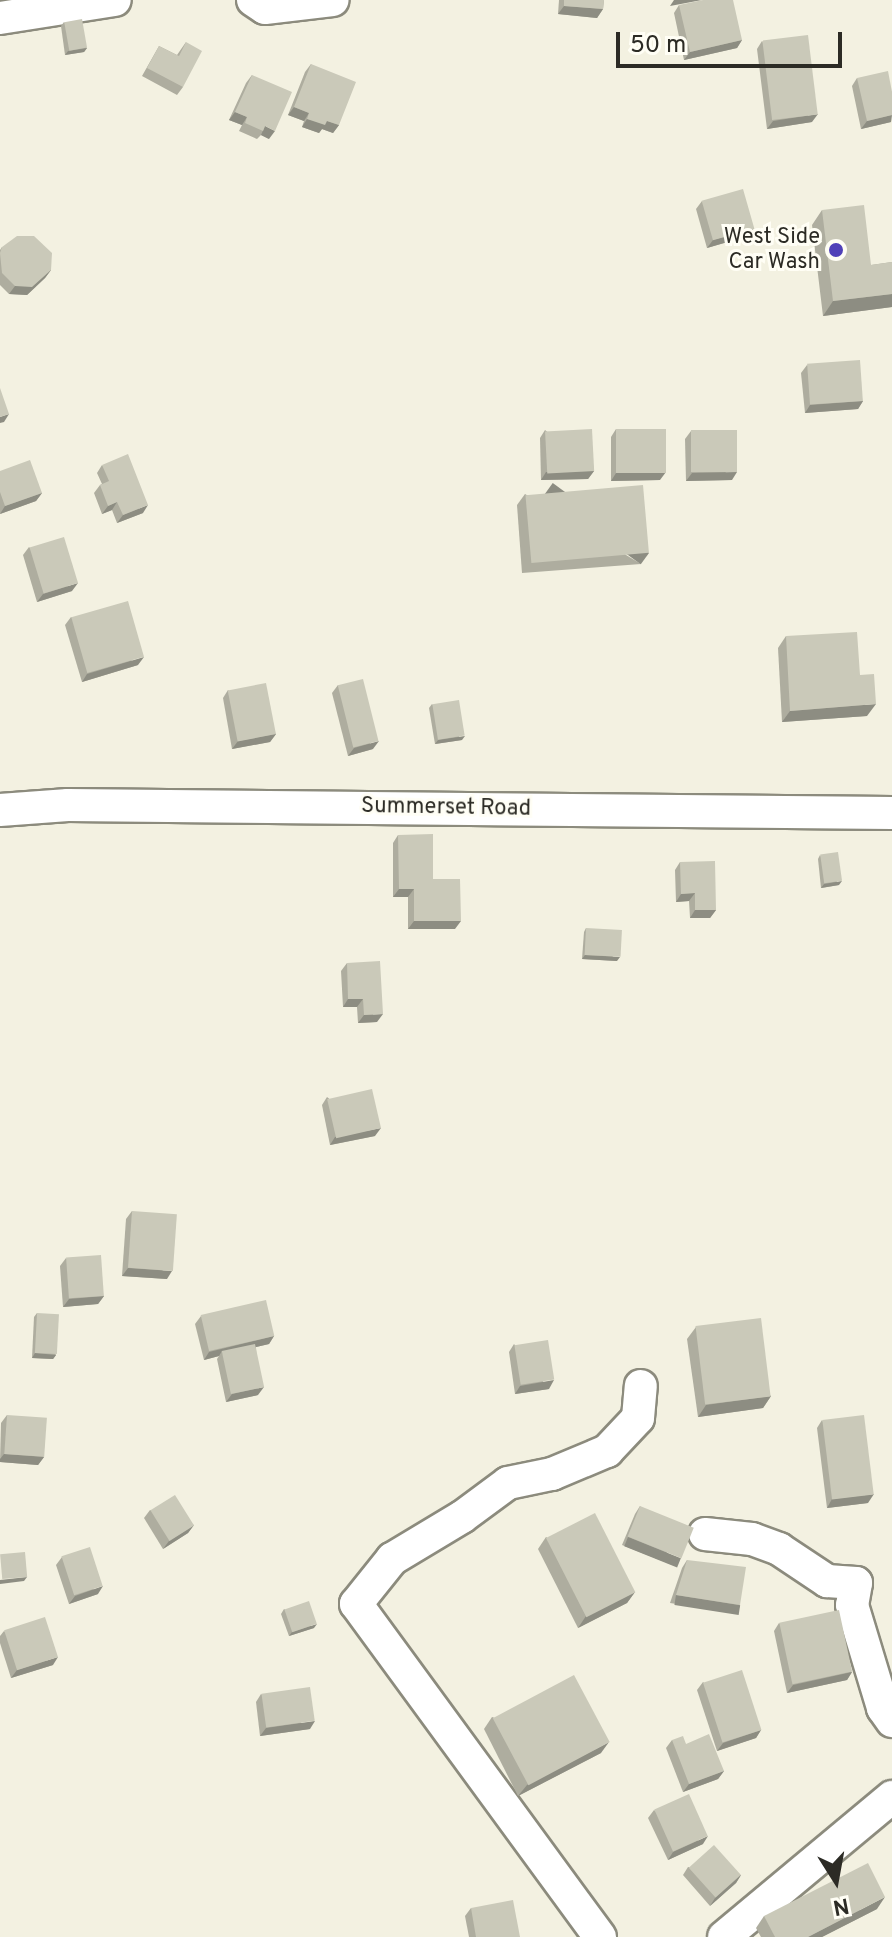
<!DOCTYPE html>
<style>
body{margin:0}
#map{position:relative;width:892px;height:1937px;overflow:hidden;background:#f3f1e1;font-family:Overpass,sans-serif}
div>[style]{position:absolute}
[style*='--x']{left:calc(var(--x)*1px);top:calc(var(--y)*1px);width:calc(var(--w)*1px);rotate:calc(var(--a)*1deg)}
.roads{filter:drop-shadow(2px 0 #8c8b7d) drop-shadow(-2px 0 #8c8b7d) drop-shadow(0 2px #8c8b7d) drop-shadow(0 -2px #8c8b7d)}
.street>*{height:32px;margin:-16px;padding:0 16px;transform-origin:16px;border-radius:16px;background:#fff}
.wall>*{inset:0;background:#aead9f}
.shaded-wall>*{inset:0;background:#8d8d82;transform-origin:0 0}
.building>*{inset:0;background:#cac9b9;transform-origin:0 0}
.dots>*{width:22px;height:22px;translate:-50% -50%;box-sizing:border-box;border:4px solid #fffef5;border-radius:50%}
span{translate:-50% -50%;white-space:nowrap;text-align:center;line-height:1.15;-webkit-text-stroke:6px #fffef5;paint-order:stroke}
.poi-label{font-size:22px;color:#2c2b25}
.right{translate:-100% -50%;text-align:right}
.street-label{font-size:22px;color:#2c2b25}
.north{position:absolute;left:796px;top:1841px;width:80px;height:80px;-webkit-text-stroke:6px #fffef5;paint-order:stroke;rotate:169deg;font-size:22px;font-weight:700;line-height:32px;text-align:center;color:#2c2b25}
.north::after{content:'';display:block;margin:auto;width:28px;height:36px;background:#2c2b25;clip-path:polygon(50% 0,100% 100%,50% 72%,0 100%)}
.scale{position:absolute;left:616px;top:32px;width:226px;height:36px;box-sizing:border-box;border:4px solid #2c2b25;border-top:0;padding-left:10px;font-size:24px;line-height:28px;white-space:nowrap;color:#2c2b25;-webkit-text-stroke:6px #fffef5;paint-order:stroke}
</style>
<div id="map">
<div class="roads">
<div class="street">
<i style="--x:253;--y:0;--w:14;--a:34"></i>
<i style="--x:265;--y:8;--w:68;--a:-6.7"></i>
<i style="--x:0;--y:18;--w:116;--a:-8.9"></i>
<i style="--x:0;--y:810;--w:68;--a:-4.2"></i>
<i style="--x:68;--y:805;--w:824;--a:0.56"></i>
<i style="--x:705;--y:1534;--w:47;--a:6.1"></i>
<i style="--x:752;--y:1539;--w:29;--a:20"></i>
<i style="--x:779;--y:1549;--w:58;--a:33.7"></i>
<i style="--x:827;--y:1581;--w:29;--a:4"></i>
<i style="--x:856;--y:1583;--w:22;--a:100"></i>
<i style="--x:852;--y:1605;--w:108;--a:73.2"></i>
<i style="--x:883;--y:1708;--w:16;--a:55"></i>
<i style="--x:600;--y:1937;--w:413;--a:-126.2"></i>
<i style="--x:356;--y:1604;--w:58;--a:-51.3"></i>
<i style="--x:392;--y:1559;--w:82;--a:-31"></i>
<i style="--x:462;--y:1517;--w:57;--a:-36.5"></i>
<i style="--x:508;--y:1483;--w:45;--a:-11.6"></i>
<i style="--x:552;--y:1474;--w:60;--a:-22.7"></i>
<i style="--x:607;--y:1451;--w:45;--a:-46.8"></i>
<i style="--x:638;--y:1418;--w:32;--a:-85"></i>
<i style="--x:724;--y:1937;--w:219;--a:-39.8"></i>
</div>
</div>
<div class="wall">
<i style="clip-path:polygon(559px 0,604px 0,603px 9px,597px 18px,558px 14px)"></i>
<i style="clip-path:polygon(679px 5px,742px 40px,737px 48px,684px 60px,674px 13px)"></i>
<i style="clip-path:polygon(64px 22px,87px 48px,84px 52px,65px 55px,61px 26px)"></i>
<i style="clip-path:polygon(762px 41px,812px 122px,767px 129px,757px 49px)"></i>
<i style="clip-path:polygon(186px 42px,183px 87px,177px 95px,142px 76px,159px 46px,177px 55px)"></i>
<i style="clip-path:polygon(311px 64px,339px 125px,333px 133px,322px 129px,319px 133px,302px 127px,304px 121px,288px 115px,305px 72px)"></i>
<i style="clip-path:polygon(252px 75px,269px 139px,261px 135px,257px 139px,239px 131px,242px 125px,229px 120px,246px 83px)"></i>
<i style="clip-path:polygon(857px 78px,892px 92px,891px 122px,861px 129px,852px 86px)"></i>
<i style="clip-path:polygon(702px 201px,748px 236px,707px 248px,696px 209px)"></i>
<i style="clip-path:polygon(822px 210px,871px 265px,892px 262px,892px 307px,823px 316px,812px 225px)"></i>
<i style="clip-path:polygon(2px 247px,51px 270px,45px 278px,27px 295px,9px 294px,0 285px,0 250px)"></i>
<i style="clip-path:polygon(807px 365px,863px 401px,858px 409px,805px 413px,801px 373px)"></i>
<i style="clip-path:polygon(616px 429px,660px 480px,611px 481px,611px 437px)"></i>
<i style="clip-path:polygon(545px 430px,594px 471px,588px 479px,541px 480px,540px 438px)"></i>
<i style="clip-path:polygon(691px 431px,732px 480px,686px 481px,685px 439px)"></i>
<i style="clip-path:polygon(102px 465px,143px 513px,117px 523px,112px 510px,102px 514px,94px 493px,100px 485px,102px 484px,97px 473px)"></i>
<i style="clip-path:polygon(0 471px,42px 493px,36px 501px,0 514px)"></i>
<i style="clip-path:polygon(525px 494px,641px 564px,522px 573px,517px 505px)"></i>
<i style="clip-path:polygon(29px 547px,72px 591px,37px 602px,23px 555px)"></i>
<i style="clip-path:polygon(71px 617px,138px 665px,82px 682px,65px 625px)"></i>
<i style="clip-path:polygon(786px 636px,860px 675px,867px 716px,782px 722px,778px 648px)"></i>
<i style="clip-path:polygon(338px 685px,373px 749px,348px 756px,332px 693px)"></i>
<i style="clip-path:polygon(228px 690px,276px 734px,270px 742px,232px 749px,223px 698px)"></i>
<i style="clip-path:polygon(432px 704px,462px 740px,435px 744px,429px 708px)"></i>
<i style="clip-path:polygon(398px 835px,433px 879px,455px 929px,408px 929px,408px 897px,393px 897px,393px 843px)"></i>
<i style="clip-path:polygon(820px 855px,839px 885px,821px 888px,818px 859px)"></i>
<i style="clip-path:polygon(680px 862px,716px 910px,710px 918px,690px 918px,689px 901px,676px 902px,675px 870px)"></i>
<i style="clip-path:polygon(586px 928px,617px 961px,582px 959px,584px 932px)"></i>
<i style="clip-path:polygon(347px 963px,377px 1022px,358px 1023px,357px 1007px,343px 1007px,341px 971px)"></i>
<i style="clip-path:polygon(327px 1097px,375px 1136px,330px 1145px,322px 1105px)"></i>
<i style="clip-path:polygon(132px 1211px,167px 1279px,122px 1276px,126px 1219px)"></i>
<i style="clip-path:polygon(66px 1258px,104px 1296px,98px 1304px,63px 1307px,60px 1266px)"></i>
<i style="clip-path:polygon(37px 1313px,56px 1355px,53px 1359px,32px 1358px,34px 1317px)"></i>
<i style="clip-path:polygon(201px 1316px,274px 1336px,269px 1344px,256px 1347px,258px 1395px,226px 1402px,217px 1359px,219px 1356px,204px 1360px,195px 1324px)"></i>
<i style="clip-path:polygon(696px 1327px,771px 1396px,763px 1408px,698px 1417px,687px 1339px)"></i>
<i style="clip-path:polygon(514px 1344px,549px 1389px,515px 1394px,509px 1352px)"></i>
<i style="clip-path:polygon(7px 1415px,44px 1457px,38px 1465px,0 1462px,1px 1423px)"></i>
<i style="clip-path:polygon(822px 1420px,868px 1503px,827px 1508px,817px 1428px)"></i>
<i style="clip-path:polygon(640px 1506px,675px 1566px,622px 1545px,635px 1514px)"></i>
<i style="clip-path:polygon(150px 1510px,194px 1525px,188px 1533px,163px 1549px,144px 1518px)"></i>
<i style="clip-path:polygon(546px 1537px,635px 1592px,627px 1603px,578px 1628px,538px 1549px)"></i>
<i style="clip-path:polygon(62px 1557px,98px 1594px,69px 1604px,56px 1565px)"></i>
<i style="clip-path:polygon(687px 1560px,740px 1605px,734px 1613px,670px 1603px,682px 1568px)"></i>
<i style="clip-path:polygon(284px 1609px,314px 1628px,289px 1636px,281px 1614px)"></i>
<i style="clip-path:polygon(779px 1623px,852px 1672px,847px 1680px,787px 1693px,774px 1631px)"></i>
<i style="clip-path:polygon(4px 1631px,53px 1665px,11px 1678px,0 1643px,0 1636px)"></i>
<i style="clip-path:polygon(703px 1682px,761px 1730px,756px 1738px,717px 1751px,697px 1690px)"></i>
<i style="clip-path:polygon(261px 1694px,310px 1729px,260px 1736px,256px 1702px)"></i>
<i style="clip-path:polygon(492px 1717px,601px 1753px,518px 1796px,484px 1729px)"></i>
<i style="clip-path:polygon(672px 1740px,686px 1744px,724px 1771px,718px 1779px,683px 1792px,666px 1748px)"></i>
<i style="clip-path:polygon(654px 1810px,703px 1844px,668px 1860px,648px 1818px)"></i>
<i style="clip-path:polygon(688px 1867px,741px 1875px,736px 1883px,710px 1906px,683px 1875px)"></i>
<i style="clip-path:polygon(471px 1908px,520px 1937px,469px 1937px,465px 1916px)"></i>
<i style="clip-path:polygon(877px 1909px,822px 1937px,761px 1937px,756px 1928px,764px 1916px)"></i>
</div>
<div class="shaded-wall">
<i style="clip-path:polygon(674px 0,702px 0,670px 6px)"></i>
<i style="clip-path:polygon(564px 6px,603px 9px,597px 18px,558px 14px)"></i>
<i style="clip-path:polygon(742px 40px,737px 48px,684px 60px,690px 52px)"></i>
<i style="clip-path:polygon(87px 48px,84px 52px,65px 55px,68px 51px)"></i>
<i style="clip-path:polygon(294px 107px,309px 113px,304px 121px,288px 115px)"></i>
<i style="clip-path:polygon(235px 112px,247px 117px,242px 125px,229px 120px)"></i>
<i style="clip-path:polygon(818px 114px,812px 122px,767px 129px,773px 121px)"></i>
<i style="clip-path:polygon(892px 115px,891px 122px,861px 129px,867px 121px)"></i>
<i style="clip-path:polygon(307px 119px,327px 121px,339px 125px,333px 133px,322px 129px,319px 133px,302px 127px)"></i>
<i style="clip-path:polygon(265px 126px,275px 131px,269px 139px,261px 135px)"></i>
<i style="clip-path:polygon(754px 228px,748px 236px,707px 248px,713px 240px)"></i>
<i style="clip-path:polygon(51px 270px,45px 278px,27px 295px,9px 294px,15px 286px)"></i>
<i style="clip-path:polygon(892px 294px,892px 307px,823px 316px,833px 301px)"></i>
<i style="clip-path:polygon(863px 401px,858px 409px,805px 413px,810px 405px)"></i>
<i style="clip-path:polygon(9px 414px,4px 422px,0 423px,0 417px)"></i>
<i style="clip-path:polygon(594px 471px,588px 479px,541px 480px,546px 472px)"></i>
<i style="clip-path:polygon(666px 472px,660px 480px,611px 481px,616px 473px)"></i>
<i style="clip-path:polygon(737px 472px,732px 480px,686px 481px,692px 473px)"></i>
<i style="clip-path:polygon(42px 493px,36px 501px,0 514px,5px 506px)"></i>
<i style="clip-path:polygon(117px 502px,112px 510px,102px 514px,108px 506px)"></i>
<i style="clip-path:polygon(148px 505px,143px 513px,117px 523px,123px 515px)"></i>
<i style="left:649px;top:553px;width:14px;height:119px;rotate:126deg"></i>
<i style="clip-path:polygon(78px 583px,72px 591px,37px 602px,43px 594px)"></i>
<i style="clip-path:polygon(144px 657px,138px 665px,82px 682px,87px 674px)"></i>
<i style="clip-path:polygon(876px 704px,867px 716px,782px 722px,790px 711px)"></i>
<i style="clip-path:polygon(276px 734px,270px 742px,232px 749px,238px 741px)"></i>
<i style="clip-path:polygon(465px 736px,462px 740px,435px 744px,438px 740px)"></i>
<i style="clip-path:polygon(379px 741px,373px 749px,348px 756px,354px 748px)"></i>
<i style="clip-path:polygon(842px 881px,839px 885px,821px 888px,824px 884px)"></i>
<i style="clip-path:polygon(399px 889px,414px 889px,408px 897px,393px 897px)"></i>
<i style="clip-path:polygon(695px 893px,689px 901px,676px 902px,681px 894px)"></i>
<i style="clip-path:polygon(695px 910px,716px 910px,710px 918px,690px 918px)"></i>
<i style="clip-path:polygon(414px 921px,461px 921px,455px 929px,408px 929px)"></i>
<i style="clip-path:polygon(585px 955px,620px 957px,617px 961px,582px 959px)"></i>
<i style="clip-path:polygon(348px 999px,363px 999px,357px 1007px,343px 1007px)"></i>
<i style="clip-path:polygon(383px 1014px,377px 1022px,358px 1023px,364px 1015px)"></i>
<i style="clip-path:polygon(381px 1128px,375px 1136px,330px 1145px,335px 1137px)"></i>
<i style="clip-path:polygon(128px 1268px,172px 1271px,167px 1279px,122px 1276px)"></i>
<i style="clip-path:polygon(104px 1296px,98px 1304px,63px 1307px,69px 1299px)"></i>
<i style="clip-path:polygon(274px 1336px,269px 1344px,223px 1355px,222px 1351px,219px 1356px,204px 1360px,209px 1352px)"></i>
<i style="clip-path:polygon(35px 1353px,56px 1355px,53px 1359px,32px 1358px)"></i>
<i style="clip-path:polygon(554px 1380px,549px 1389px,515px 1394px,520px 1386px)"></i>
<i style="clip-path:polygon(264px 1387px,258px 1395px,226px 1402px,232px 1394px)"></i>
<i style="clip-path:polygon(771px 1396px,763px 1408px,698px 1417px,706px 1405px)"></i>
<i style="clip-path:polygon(4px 1454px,44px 1457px,38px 1465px,0 1462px,0 1459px)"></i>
<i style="clip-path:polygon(874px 1494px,868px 1503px,827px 1508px,832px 1499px)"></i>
<i style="clip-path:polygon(194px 1525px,188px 1533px,163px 1549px,169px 1541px)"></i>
<i style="left:628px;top:1537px;width:57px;height:10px;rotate:22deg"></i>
<i style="clip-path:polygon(27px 1577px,24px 1581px,0 1584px,0 1580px)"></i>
<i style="clip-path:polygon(103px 1586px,98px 1594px,69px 1604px,75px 1596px)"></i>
<i style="clip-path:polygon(635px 1592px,627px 1603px,578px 1628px,586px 1616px)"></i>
<i style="left:676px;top:1595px;width:65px;height:10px;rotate:9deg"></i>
<i style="clip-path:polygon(317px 1624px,314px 1628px,289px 1636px,292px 1632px)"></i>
<i style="clip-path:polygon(58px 1657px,53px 1665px,11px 1678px,17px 1670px)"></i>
<i style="clip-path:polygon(852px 1672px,847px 1680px,787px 1693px,793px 1685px)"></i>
<i style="clip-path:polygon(315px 1721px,310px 1729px,260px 1736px,266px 1728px)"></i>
<i style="clip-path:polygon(761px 1730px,756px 1738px,717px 1751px,723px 1743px)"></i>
<i style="clip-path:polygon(609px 1742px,601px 1753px,518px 1796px,527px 1785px)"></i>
<i style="clip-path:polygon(724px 1771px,718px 1779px,683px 1792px,689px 1784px)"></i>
<i style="clip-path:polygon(708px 1836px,703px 1844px,668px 1860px,673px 1852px)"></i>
<i style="clip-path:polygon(741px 1875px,736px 1883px,710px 1906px,715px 1898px)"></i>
<i style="clip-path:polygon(885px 1897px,877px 1909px,822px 1937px,808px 1937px)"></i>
</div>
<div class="building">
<i style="clip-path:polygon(564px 0,604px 0,603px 9px,564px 6px)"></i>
<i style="clip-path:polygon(703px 0,733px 0,742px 40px,690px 52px,679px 5px)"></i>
<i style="left:82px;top:19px;width:29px;height:18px;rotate:80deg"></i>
<i style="left:808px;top:35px;width:80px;height:46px;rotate:83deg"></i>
<i style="clip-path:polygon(186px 42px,202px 51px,183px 87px,147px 68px,159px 46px,179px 56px)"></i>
<i style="clip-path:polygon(311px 64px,356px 82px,339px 125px,327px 121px,325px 125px,307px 119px,309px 113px,294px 107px)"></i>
<i style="clip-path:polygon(888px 71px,892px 92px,892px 115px,867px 121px,857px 78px)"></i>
<i style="clip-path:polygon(252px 75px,292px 92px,275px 131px,265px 126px,263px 131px,245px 123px,247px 117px,235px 112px)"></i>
<i style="left:743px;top:189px;width:41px;height:43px;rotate:74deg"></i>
<i style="clip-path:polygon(864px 205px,871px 265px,892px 262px,892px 294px,833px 301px,822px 210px)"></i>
<i style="clip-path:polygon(17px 236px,34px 236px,52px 253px,51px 270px,32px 287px,15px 286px,2px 273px,0 253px,2px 247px)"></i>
<i style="left:860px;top:360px;width:41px;height:53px;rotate:86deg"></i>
<i style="clip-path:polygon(0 388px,9px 414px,0 417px)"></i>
<i style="left:592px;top:429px;width:42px;height:47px;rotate:87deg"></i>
<i style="left:616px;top:429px;width:50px;height:44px"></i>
<i style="left:737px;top:430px;width:42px;height:46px;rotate:90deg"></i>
<i style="clip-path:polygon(128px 454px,148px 505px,123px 515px,117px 502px,108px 506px,100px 485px,109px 481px,102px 465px)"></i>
<i style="clip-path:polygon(30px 460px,42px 493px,5px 506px,0 492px,0 471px)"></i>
<i style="left:643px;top:485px;width:68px;height:118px;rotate:85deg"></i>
<i style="left:64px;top:537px;width:48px;height:36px;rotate:73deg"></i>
<i style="left:128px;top:601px;width:58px;height:59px;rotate:74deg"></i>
<i style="clip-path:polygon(857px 632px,860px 675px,874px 674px,876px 704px,790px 711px,786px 636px)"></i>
<i style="left:363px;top:679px;width:64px;height:26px;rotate:76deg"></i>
<i style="left:266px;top:683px;width:52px;height:39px;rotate:79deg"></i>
<i style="left:459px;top:700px;width:36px;height:27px;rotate:81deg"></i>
<i style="clip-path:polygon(433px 834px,433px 879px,460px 879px,461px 921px,414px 921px,414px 889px,399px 889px,398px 835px)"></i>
<i style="left:838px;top:852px;width:29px;height:18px;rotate:82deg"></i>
<i style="clip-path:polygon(715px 861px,716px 910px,695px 910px,695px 893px,681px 894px,680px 862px)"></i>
<i style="left:586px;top:928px;width:36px;height:27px;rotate:3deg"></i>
<i style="clip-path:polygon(380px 961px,383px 1014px,364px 1015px,363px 999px,348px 999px,347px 963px)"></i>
<i style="left:372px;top:1089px;width:40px;height:46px;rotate:77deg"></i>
<i style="left:132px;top:1211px;width:45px;height:57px;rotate:4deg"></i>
<i style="left:101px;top:1255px;width:41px;height:35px;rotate:86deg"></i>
<i style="left:266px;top:1300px;width:37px;height:67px;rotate:77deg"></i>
<i style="left:37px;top:1313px;width:22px;height:40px;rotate:3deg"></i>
<i style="left:761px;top:1318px;width:79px;height:66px;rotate:83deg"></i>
<i style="left:548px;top:1340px;width:40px;height:34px;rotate:81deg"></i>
<i style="left:255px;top:1344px;width:44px;height:34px;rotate:78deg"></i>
<i style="left:7px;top:1415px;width:40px;height:39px;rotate:4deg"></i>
<i style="left:864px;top:1415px;width:80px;height:42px;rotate:83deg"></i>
<i style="left:175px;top:1495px;width:36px;height:29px;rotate:58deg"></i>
<i style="left:640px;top:1506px;width:58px;height:33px;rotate:22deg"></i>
<i style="left:595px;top:1513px;width:89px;height:55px;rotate:63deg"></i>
<i style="left:90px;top:1547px;width:41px;height:30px;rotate:72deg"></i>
<i style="left:25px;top:1552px;width:25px;height:25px;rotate:85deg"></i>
<i style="clip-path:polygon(687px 1560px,746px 1567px,740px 1605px,676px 1595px)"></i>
<i style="left:309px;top:1601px;width:24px;height:26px;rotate:71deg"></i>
<i style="left:839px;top:1610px;width:63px;height:61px;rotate:78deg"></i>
<i style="left:45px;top:1617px;width:42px;height:43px;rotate:72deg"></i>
<i style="left:742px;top:1670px;width:63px;height:41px;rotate:72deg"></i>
<i style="left:574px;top:1675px;width:76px;height:92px;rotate:62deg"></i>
<i style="left:310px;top:1687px;width:34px;height:49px;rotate:82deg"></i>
<i style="clip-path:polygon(709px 1734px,724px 1771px,689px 1784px,672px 1740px,683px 1736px,686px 1744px)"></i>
<i style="left:689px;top:1794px;width:46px;height:38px;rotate:66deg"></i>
<i style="left:714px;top:1845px;width:40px;height:34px;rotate:48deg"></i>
<i style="clip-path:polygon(868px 1863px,885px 1897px,808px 1937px,775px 1937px,764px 1916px)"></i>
<i style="clip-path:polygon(513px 1900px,520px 1937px,476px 1937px,471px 1908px)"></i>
</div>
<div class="dots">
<i style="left:836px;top:250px;background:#5041b8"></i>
</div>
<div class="poi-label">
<span class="right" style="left:820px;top:250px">West Side<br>Car Wash</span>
</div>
<div class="street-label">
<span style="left:446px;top:808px;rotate:1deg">Summerset Road</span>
</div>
<div class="north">N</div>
<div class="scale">50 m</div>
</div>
